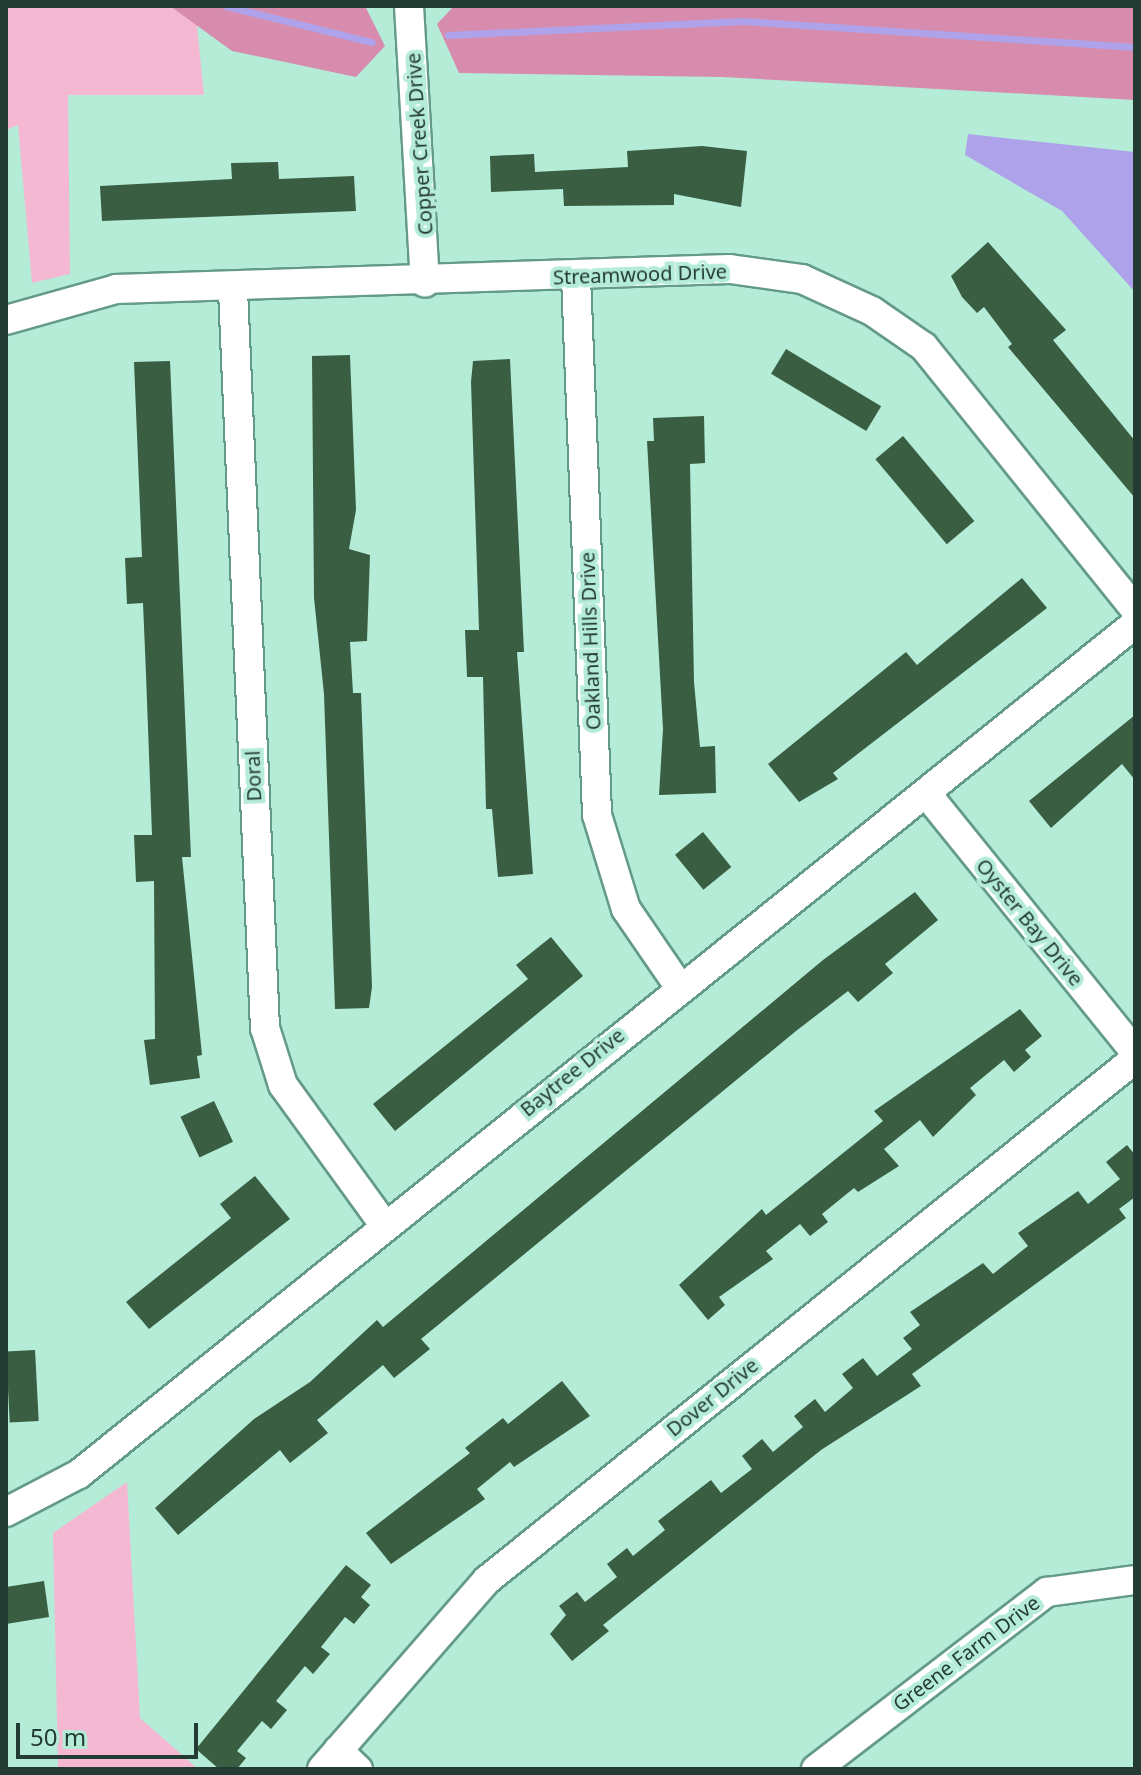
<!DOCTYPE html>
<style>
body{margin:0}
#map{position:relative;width:1141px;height:1775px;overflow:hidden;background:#b4ecd8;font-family:"Noto Sans",sans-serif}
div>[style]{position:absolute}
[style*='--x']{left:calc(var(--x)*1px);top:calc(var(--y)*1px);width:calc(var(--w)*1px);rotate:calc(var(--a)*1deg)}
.green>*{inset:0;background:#f5b8d3}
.forest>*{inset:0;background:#d78cae}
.water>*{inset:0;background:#aea3ea}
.stream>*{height:7px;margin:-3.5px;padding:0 3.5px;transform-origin:3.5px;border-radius:3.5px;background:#aea3ea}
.building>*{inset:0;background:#395e42;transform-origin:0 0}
.roads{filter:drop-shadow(2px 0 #649a88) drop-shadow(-2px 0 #649a88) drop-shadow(0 2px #649a88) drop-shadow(0 -2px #649a88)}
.street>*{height:28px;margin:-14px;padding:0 14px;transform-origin:14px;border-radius:14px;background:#fff}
span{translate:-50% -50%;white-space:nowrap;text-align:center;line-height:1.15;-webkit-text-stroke:8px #b4ecd8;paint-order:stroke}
.street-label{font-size:20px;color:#243b33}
.frame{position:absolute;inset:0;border:8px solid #243b33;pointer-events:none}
.scale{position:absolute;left:16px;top:1723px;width:182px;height:36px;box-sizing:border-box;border:4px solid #243b33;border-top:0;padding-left:10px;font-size:24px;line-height:28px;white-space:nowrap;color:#243b33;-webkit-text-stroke:6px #b4ecd8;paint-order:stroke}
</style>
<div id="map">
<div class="green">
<i style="clip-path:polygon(6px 6px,195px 6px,204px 95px,68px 95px,70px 274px,32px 283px,18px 125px,6px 130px)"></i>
<i style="clip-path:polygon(127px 1482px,140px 1718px,198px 1769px,58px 1769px,53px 1533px)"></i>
</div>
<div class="forest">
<i style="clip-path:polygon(170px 6px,365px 6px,385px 46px,356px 77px,232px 51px)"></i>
<i style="clip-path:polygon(454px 6px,1135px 6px,1135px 100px,722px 77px,459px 73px,437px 24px)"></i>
</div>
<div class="water">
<i style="clip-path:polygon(968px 134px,1135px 152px,1135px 292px,1062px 211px,965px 155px)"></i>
</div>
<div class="stream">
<i style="--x:226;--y:6;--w:150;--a:13.9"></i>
<i style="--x:448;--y:35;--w:295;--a:-2.7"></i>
<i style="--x:743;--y:21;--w:393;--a:3.8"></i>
</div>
<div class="building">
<i style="clip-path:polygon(702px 146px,747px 151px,741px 207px,674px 194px,674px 205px,564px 206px,563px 189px,491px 192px,490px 156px,534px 154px,535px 172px,628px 167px,627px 151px)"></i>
<i style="clip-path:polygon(278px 162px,279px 179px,354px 176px,356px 211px,102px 221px,100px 186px,232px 179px,231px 163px)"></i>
<i style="clip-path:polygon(988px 242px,1066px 330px,1053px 340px,1135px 441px,1135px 498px,1008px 347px,1012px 344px,984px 307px,977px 313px,962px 297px,951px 276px)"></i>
<i style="left:786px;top:349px;width:111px;height:29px;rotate:31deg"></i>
<i style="clip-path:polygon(350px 355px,356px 510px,349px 549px,370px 555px,367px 641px,350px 642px,353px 693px,361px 693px,372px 987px,369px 1008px,335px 1009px,324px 694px,314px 598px,312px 356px)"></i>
<i style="clip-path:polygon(510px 359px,524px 652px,517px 652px,533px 874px,498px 877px,492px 809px,486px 809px,483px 677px,467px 677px,465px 630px,479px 630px,471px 382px,473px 361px)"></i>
<i style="clip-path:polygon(170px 361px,191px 857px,182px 857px,202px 1055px,197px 1056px,200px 1078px,150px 1085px,144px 1040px,155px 1039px,154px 881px,136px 882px,134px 835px,152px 835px,146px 674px,143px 603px,127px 604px,125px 558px,142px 557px,134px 362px)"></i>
<i style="clip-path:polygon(704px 416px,705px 463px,690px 464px,694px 682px,700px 747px,715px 746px,716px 793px,659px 795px,663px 729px,647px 441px,654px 441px,653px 418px)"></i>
<i style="left:903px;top:436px;width:111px;height:36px;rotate:50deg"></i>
<i style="clip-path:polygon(1022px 578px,1047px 608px,833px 773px,838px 779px,799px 802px,768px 764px,906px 652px,917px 665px)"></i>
<i style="clip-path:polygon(1135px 715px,1135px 780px,1122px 764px,1051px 828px,1029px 801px)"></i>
<i style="left:703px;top:832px;width:45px;height:36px;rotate:51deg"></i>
<i style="clip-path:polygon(915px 892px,938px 920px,885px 964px,893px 973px,858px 1002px,848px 991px,796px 1031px,421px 1339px,430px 1349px,394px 1378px,383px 1365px,317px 1420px,328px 1433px,290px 1463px,280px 1450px,178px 1535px,155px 1508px,254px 1419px,310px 1382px,377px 1320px,383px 1327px,823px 960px)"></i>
<i style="clip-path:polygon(551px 937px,583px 976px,395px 1131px,373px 1104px,528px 979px,516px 965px)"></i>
<i style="clip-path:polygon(1020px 1009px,1042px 1036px,1025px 1050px,1031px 1057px,1014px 1072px,1004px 1060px,970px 1088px,976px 1095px,933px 1137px,920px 1120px,884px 1149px,899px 1166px,858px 1192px,854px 1188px,822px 1214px,828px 1222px,810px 1236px,800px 1224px,766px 1251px,773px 1259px,719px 1297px,725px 1305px,708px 1320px,679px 1285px,762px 1209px,766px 1215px,883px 1121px,874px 1111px)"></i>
<i style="left:214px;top:1101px;width:45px;height:37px;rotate:65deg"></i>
<i style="clip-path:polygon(1127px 1145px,1135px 1155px,1135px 1197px,1119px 1209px,1126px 1218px,912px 1374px,921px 1386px,821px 1450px,603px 1625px,609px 1631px,572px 1661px,550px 1634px,566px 1615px,559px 1606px,577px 1592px,585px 1602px,617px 1577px,607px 1564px,627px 1548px,633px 1556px,665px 1530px,658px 1521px,711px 1480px,721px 1493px,752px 1469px,742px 1456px,762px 1439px,773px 1452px,803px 1427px,794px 1416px,815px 1399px,825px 1412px,853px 1388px,842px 1374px,863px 1358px,877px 1376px,912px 1349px,903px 1338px,920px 1325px,910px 1312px,983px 1263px,993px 1274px,1028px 1246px,1018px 1233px,1078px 1191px,1088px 1204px,1120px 1179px,1106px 1162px)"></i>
<i style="clip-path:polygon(255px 1176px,290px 1219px,149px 1329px,126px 1302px,231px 1218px,220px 1204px)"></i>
<i style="left:35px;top:1350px;width:71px;height:29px;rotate:87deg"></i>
<i style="clip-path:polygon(562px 1381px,590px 1416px,514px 1467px,510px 1462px,477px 1489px,485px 1499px,391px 1564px,366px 1533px,470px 1453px,465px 1448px,503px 1418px,508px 1424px)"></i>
<i style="clip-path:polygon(346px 1565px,371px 1585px,361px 1597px,370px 1605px,354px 1624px,345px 1617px,321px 1647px,330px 1654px,313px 1674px,305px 1666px,276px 1701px,287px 1710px,271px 1729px,262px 1721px,237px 1751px,246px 1758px,237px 1769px,219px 1769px,196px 1749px)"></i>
<i style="clip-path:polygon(44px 1581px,49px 1617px,6px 1624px,6px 1587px)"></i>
</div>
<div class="roads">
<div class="street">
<i style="--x:409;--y:6;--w:277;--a:86.7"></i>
<i style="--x:576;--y:277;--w:538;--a:87.76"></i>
<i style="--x:597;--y:815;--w:98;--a:72.9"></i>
<i style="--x:626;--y:909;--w:92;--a:55.6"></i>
<i style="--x:233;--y:290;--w:739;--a:87.52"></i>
<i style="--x:265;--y:1028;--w:60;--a:72.5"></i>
<i style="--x:283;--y:1085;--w:174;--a:54.1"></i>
<i style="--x:6;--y:320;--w:114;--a:-15.7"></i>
<i style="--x:116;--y:289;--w:614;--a:-1.87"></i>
<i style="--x:730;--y:269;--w:73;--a:7.9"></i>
<i style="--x:802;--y:279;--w:77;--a:24.6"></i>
<i style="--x:872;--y:311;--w:63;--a:34.7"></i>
<i style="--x:924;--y:347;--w:336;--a:51.2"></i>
<i style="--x:926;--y:793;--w:333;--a:51.1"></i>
<i style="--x:6;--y:1512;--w:82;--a:-27.5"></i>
<i style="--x:79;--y:1474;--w:1356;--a:-38.83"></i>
<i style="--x:338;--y:1750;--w:28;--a:44"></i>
<i style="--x:322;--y:1769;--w:251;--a:-48.9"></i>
<i style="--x:487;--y:1580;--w:831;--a:-38.8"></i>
<i style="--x:816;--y:1769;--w:291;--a:-37.5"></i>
<i style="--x:1047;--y:1592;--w:89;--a:-7.8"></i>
</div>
</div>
<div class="street-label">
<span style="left:419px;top:144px;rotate:-94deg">Copper Creek Drive</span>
<span style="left:640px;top:274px;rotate:-2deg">Streamwood Drive</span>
<span style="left:590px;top:641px;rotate:-92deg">Oakland Hills Drive</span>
<span style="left:253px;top:776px;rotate:-92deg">Doral</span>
<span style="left:1030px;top:922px;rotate:51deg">Oyster Bay Drive</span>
<span style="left:572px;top:1072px;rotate:-39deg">Baytree Drive</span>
<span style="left:712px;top:1397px;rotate:-39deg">Dover Drive</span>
<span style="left:966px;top:1653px;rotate:-37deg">Greene Farm Drive</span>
</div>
<div class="frame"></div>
<div class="scale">50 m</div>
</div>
